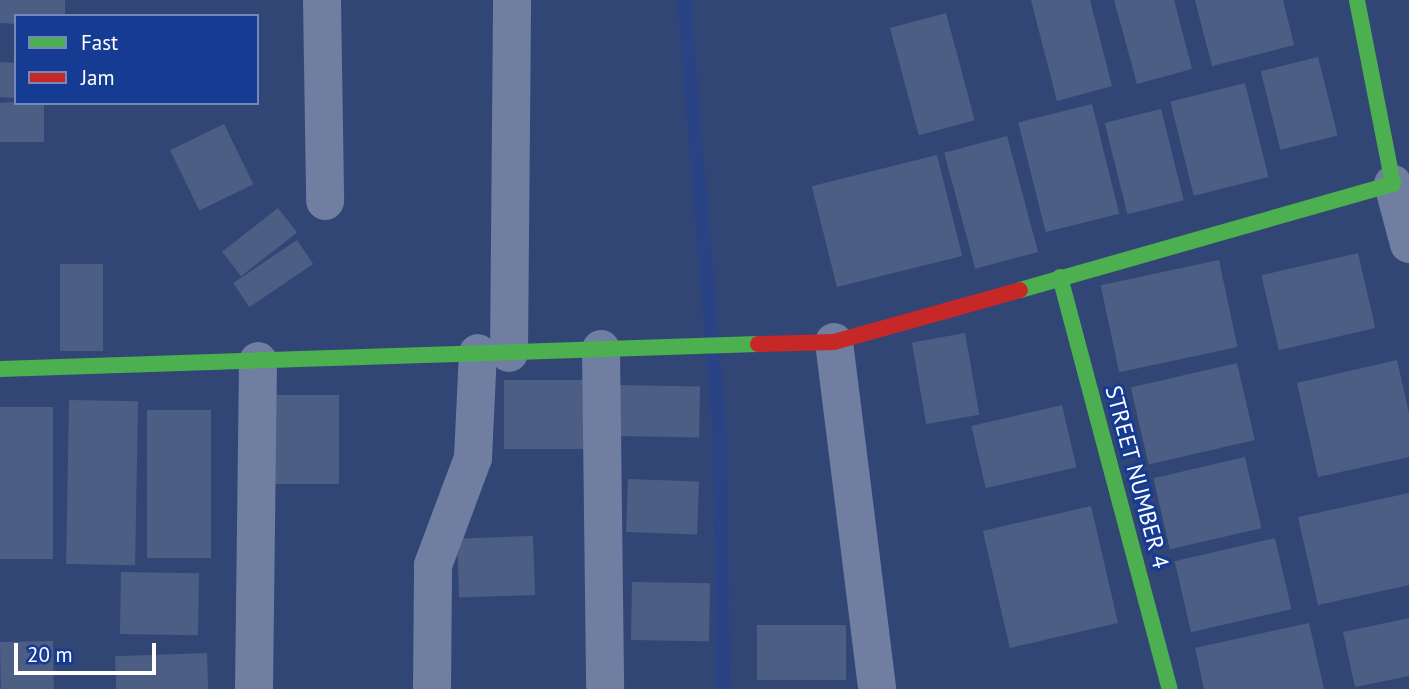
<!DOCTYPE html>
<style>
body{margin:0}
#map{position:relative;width:1409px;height:689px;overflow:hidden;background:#324676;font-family:"PT Sans",sans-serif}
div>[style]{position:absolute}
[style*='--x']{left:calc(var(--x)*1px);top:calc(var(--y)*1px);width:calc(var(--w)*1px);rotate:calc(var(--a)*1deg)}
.stream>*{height:14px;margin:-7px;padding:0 7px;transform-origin:7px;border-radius:7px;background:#294384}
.building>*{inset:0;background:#4d5e84;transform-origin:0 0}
.street>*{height:38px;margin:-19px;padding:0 19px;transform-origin:19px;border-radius:19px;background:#6f7ea1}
.fast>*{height:16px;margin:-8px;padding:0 8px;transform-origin:8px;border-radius:8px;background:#4caf50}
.jam>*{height:16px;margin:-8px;padding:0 8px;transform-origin:8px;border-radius:8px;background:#c62828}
span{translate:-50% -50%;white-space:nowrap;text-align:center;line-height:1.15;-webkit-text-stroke:6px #163b92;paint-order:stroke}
.street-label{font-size:23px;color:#fff}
.legend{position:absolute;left:14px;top:14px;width:245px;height:91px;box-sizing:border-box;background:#163b92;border:2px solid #7389be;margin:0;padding:9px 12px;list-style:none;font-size:21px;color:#fff}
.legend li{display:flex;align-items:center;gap:14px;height:35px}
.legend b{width:35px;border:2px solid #7389be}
.scale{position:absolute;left:14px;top:643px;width:142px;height:32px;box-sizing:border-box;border:4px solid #fff;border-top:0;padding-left:9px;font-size:21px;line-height:24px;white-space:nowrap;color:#fff;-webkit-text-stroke:5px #163b92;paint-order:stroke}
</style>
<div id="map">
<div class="stream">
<i style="--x:684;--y:0;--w:435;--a:85.3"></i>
<i style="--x:720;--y:434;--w:255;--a:89.3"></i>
</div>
<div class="building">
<i style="clip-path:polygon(0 0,65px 0,65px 16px,16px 16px,16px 24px,0 23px)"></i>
<i style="clip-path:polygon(1031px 0,1090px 0,1112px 86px,1057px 101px)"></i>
<i style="clip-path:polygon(1114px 0,1174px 0,1192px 69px,1137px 84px)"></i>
<i style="clip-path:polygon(1195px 0,1283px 0,1294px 45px,1212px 66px)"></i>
<i style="left:946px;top:13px;width:111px;height:58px;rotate:75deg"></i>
<i style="left:1318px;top:57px;width:81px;height:59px;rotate:76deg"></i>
<i style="left:0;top:62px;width:16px;height:35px;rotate:4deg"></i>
<i style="left:1245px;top:83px;width:97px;height:77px;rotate:76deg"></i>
<i style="clip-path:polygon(16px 102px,44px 103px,44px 142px,0 142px,0 103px)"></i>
<i style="left:1092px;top:104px;width:113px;height:76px;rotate:76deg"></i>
<i style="left:1161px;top:109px;width:94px;height:58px;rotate:76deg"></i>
<i style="left:224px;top:124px;width:67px;height:60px;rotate:64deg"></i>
<i style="left:1007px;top:136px;width:120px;height:65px;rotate:75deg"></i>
<i style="left:937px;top:155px;width:104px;height:129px;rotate:76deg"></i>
<i style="left:278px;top:208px;width:31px;height:71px;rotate:52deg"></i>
<i style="left:297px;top:240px;width:29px;height:77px;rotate:56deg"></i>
<i style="left:1358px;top:253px;width:77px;height:99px;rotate:77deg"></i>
<i style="left:1219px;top:260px;width:89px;height:121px;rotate:78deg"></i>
<i style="left:60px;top:264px;width:43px;height:87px"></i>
<i style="left:965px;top:333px;width:83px;height:54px;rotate:80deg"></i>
<i style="clip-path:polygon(1397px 360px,1409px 413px,1409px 457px,1318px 477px,1297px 383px)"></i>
<i style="left:1237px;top:363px;width:79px;height:109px;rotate:77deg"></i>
<i style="left:589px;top:380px;width:69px;height:85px;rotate:90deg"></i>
<i style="left:617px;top:385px;width:83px;height:51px;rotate:1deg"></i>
<i style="left:273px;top:395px;width:66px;height:89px"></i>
<i style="left:69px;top:400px;width:69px;height:164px;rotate:1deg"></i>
<i style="left:1062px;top:405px;width:64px;height:93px;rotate:77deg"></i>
<i style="left:53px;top:407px;width:152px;height:53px;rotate:90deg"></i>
<i style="left:147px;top:410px;width:64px;height:148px"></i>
<i style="left:1245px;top:457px;width:73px;height:94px;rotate:77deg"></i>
<i style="left:628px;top:479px;width:71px;height:53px;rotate:2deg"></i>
<i style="clip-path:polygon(1409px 493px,1409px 585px,1318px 605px,1298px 517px)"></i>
<i style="left:1091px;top:506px;width:120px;height:111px;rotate:77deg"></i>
<i style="left:533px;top:536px;width:59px;height:76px;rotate:88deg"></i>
<i style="left:1275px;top:538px;width:73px;height:103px;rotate:77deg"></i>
<i style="left:121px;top:572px;width:78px;height:62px;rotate:1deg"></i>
<i style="left:632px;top:582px;width:78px;height:58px;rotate:1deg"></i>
<i style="clip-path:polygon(1409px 618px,1409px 676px,1355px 687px,1343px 632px)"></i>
<i style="clip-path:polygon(1309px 623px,1324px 689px,1204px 689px,1195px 648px)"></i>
<i style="left:757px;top:625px;width:89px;height:55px"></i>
<i style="left:53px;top:641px;width:48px;height:53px;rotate:89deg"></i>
<i style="left:207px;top:653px;width:36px;height:92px;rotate:88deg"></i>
</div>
<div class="street">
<i style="--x:322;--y:0;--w:201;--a:89.1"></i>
<i style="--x:1393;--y:184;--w:62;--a:75.1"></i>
<i style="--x:834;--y:342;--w:350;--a:82.9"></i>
<i style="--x:601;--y:349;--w:340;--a:89.3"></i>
<i style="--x:509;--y:353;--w:353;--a:-89.5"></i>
<i style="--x:254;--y:689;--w:328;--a:-89.3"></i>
<i style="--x:432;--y:689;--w:124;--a:-89.5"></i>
<i style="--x:433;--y:565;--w:114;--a:-69.5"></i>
<i style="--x:473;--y:458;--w:105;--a:-87.3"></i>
</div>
<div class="fast">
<i style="--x:1060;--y:277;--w:426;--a:75.1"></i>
<i style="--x:1020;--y:290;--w:388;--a:-15.9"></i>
<i style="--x:1393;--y:184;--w:187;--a:-101.1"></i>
<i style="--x:0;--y:369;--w:758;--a:-1.89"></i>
</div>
<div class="jam">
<i style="--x:758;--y:344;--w:76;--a:-1.5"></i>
<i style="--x:834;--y:342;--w:193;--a:-15.6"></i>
</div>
<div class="street-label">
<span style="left:1137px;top:477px;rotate:75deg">STREET NUMBER 4</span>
</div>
<ul class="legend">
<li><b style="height:9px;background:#4caf50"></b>Fast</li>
<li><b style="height:9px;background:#c62828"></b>Jam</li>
</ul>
<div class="scale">20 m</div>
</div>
